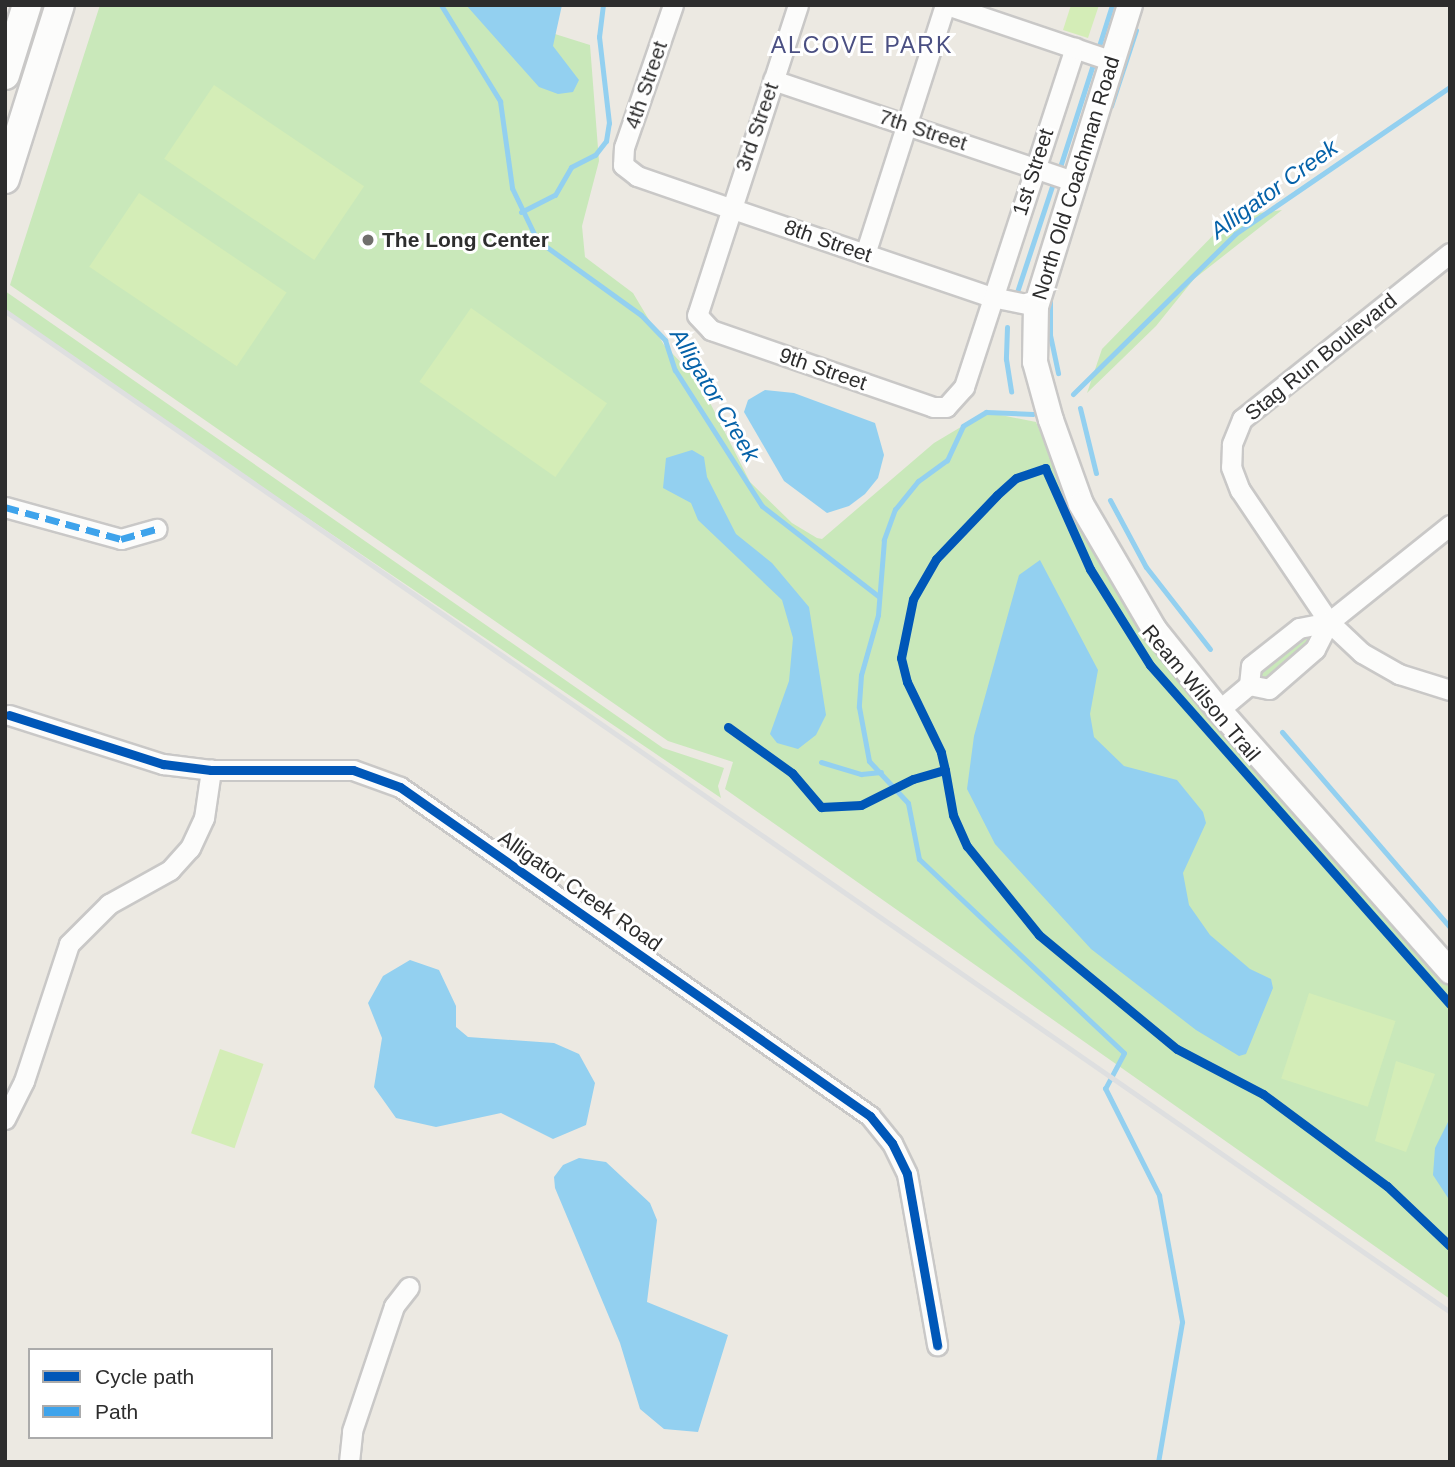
<!DOCTYPE html>
<style>
body{margin:0}
#map{position:relative;width:1455px;height:1467px;overflow:hidden;background:#ece9e2;font-family:Arial,sans-serif}
div>[style]{position:absolute}
[style*='--x']{left:calc(var(--x)*1px);top:calc(var(--y)*1px);width:calc(var(--w)*1px);rotate:calc(var(--a)*1deg)}
.green>*{inset:0;background:#c9e8ba;transform-origin:0 0}
.pitch>*{inset:0;background:#d4edb7;transform-origin:0 0}
.water>*{inset:0;background:#93d0f0}
.stream>*{height:5px;margin:-2.5px;padding:0 2.5px;transform-origin:2.5px;border-radius:2.5px;background:#93d0f0}
.roads{filter:drop-shadow(2px 0 #c9c8c7) drop-shadow(-2px 0 #c9c8c7) drop-shadow(0 2px #c9c8c7) drop-shadow(0 -2px #c9c8c7)}
.minor>*{height:19px;margin:-9.5px;padding:0 9.5px;transform-origin:9.5px;border-radius:9.5px;background:#fcfcfb}
.tertiary>*{height:24px;margin:-12px;padding:0 12px;transform-origin:12px;border-radius:12px;background:#fcfcfb}
.secondary>*{height:28px;margin:-14px;padding:0 14px;transform-origin:14px;border-radius:14px;background:#fcfcfb}
.rail>*{height:5px;margin:-2.5px;padding:0 2.5px;transform-origin:2.5px;border-radius:2.5px;background:#dedfe0}
.quiet>*{height:7px;margin-top:-3.5px;transform-origin:0;background:repeating-linear-gradient(90deg,#3ea3eb 0 14px,transparent 0 21px)}
.cycleway>*{height:9px;margin:-4.5px;padding:0 4.5px;transform-origin:4.5px;border-radius:4.5px;background:#0057b8}
.dots>*{width:19px;height:19px;translate:-50% -50%;box-sizing:border-box;border:4px solid #fff;border-radius:50%}
span{translate:-50% -50%;white-space:nowrap;text-align:center;line-height:1.15;-webkit-text-stroke:6px #fff;paint-order:stroke}
.street-label{font-size:21px;color:#2d2d2d}
.poi-label{font-size:21px;color:#2d2d2d;font-weight:700}
.left{translate:0 -50%;text-align:left}
.neighbourhood-label{font-size:23px;color:#4a4f82;letter-spacing:2px}
.water-label{font-size:23px;color:#0562a9;font-style:italic}
.frame{position:absolute;inset:0;border:7px solid #2d2d2d;pointer-events:none}
.legend{position:absolute;left:28px;top:1348px;width:245px;height:91px;box-sizing:border-box;background:#fff;border:2px solid #ababab;margin:0;padding:9px 12px;list-style:none;font-size:21px;color:#2d2d2d}
.legend li{display:flex;align-items:center;gap:14px;height:35px}
.legend b{width:35px;border:2px solid #ababab}
</style>
<div id="map">
<div class="green">
<i style="clip-path:polygon(100px 5px,463px 5px,590px 45px,599px 161px,582px 226px,585px 257px,633px 293px,664px 345px,699px 381px,750px 482px,792px 523px,817px 538px,822px 539px,934px 443px,986px 412px,1036px 422px,1064px 486px,1132px 611px,1199px 706px,1450px 988px,1450px 1299px,725px 789px,733px 762px,668px 741px,10px 285px)"></i>
<i style="clip-path:polygon(1282px 210px,1194px 279px,1156px 326px,1087px 393px,1102px 349px,1231px 217px)"></i>
<i style="clip-path:polygon(5px 291px,663px 748px,724px 768px,718px 786px,721px 798px,5px 313px)"></i>
<i style="left:1303px;top:634px;width:11px;height:60px;rotate:52deg"></i>
</div>
<div class="pitch">
<i style="clip-path:polygon(1071px 5px,1099px 5px,1088px 38px,1063px 30px)"></i>
<i style="left:214px;top:85px;width:181px;height:89px;rotate:34deg"></i>
<i style="left:139px;top:193px;width:178px;height:89px;rotate:34deg"></i>
<i style="left:471px;top:308px;width:166px;height:90px;rotate:35deg"></i>
<i style="left:1309px;top:993px;width:91px;height:90px;rotate:18deg"></i>
<i style="left:220px;top:1049px;width:46px;height:89px;rotate:19deg"></i>
<i style="clip-path:polygon(1396px 1061px,1435px 1074px,1406px 1152px,1375px 1141px)"></i>
</div>
<div class="water">
<i style="clip-path:polygon(466px 5px,562px 5px,553px 46px,579px 80px,573px 92px,558px 94px,539px 87px)"></i>
<i style="clip-path:polygon(765px 390px,794px 393px,875px 423px,884px 455px,878px 478px,865px 494px,849px 506px,827px 513px,784px 481px,744px 412px,748px 400px)"></i>
<i style="clip-path:polygon(692px 450px,704px 457px,707px 477px,736px 534px,772px 563px,809px 607px,826px 715px,816px 735px,798px 749px,777px 743px,770px 734px,789px 681px,793px 638px,782px 600px,698px 520px,691px 503px,663px 488px,666px 458px)"></i>
<i style="clip-path:polygon(1040px 560px,1098px 670px,1090px 714px,1094px 737px,1124px 766px,1177px 780px,1203px 812px,1206px 823px,1183px 873px,1189px 905px,1210px 935px,1250px 969px,1271px 979px,1273px 988px,1246px 1054px,1239px 1056px,1196px 1030px,1091px 949px,995px 844px,967px 789px,974px 736px,1019px 575px)"></i>
<i style="clip-path:polygon(410px 960px,439px 970px,456px 1006px,456px 1027px,468px 1037px,554px 1043px,579px 1054px,595px 1083px,586px 1125px,553px 1139px,501px 1113px,436px 1127px,396px 1118px,374px 1087px,382px 1038px,368px 1003px,383px 976px)"></i>
<i style="clip-path:polygon(1450px 1118px,1450px 1201px,1433px 1175px,1435px 1148px)"></i>
<i style="clip-path:polygon(579px 1158px,606px 1162px,650px 1203px,657px 1220px,647px 1302px,728px 1335px,698px 1432px,664px 1429px,640px 1409px,620px 1343px,555px 1188px,554px 1177px,563px 1165px)"></i>
</div>
<div class="stream">
<i style="--x:441;--y:5;--w:113;--a:58.4"></i>
<i style="--x:500;--y:101;--w:88;--a:82.1"></i>
<i style="--x:512;--y:188;--w:58;--a:64.3"></i>
<i style="--x:537;--y:240;--w:128;--a:35.8"></i>
<i style="--x:641;--y:315;--w:35;--a:46"></i>
<i style="--x:665;--y:340;--w:32;--a:72"></i>
<i style="--x:675;--y:370;--w:161;--a:57.4"></i>
<i style="--x:762;--y:506;--w:147;--a:37.8"></i>
<i style="--x:1099;--y:46;--w:43;--a:-72.4"></i>
<i style="--x:1111;--y:106;--w:80;--a:-71.8"></i>
<i style="--x:1060;--y:167;--w:108;--a:-72.2"></i>
<i style="--x:521;--y:212;--w:38;--a:-27"></i>
<i style="--x:555;--y:195;--w:32;--a:-60"></i>
<i style="--x:571;--y:167;--w:27;--a:-27"></i>
<i style="--x:595;--y:155;--w:18;--a:-52"></i>
<i style="--x:606;--y:141;--w:18;--a:-81"></i>
<i style="--x:609;--y:123;--w:87;--a:-96.6"></i>
<i style="--x:599;--y:37;--w:32;--a:-83"></i>
<i style="--x:1017;--y:292;--w:112;--a:-71.7"></i>
<i style="--x:1050;--y:299;--w:36;--a:90"></i>
<i style="--x:1050;--y:335;--w:39;--a:78"></i>
<i style="--x:1007;--y:327;--w:32;--a:92"></i>
<i style="--x:1006;--y:359;--w:33;--a:81"></i>
<i style="--x:1073;--y:394;--w:228;--a:-44.6"></i>
<i style="--x:1235;--y:234;--w:260;--a:-34.4"></i>
<i style="--x:1080;--y:408;--w:67;--a:76.2"></i>
<i style="--x:1033;--y:414;--w:47;--a:-177.6"></i>
<i style="--x:986;--y:412;--w:27;--a:149"></i>
<i style="--x:963;--y:426;--w:38;--a:115"></i>
<i style="--x:947;--y:460;--w:36;--a:144"></i>
<i style="--x:918;--y:481;--w:36;--a:129"></i>
<i style="--x:895;--y:509;--w:33;--a:110"></i>
<i style="--x:884;--y:540;--w:75;--a:94.6"></i>
<i style="--x:878;--y:615;--w:62;--a:105.8"></i>
<i style="--x:861;--y:675;--w:32;--a:94"></i>
<i style="--x:859;--y:707;--w:55;--a:79.5"></i>
<i style="--x:869;--y:761;--w:57;--a:47.1"></i>
<i style="--x:908;--y:803;--w:57;--a:78.9"></i>
<i style="--x:919;--y:859;--w:282;--a:43.4"></i>
<i style="--x:1124;--y:1053;--w:40;--a:118"></i>
<i style="--x:1105;--y:1088;--w:120;--a:63.2"></i>
<i style="--x:1159;--y:1195;--w:129;--a:79.7"></i>
<i style="--x:1182;--y:1322;--w:142;--a:99.7"></i>
<i style="--x:1110;--y:500;--w:76;--a:61.8"></i>
<i style="--x:1146;--y:567;--w:104;--a:52"></i>
<i style="--x:1282;--y:732;--w:257;--a:49.3"></i>
<i style="--x:821;--y:762;--w:42;--a:16.7"></i>
<i style="--x:861;--y:774;--w:20;--a:-6"></i>
</div>
<div class="roads">
<div class="minor">
<i style="--x:673;--y:5;--w:150;--a:109"></i>
<i style="--x:624;--y:147;--w:18;--a:93"></i>
<i style="--x:623;--y:165;--w:18;--a:38"></i>
<i style="--x:637;--y:176;--w:98;--a:19"></i>
<i style="--x:730;--y:208;--w:277;--a:18.8"></i>
<i style="--x:992;--y:297;--w:45;--a:11.6"></i>
<i style="--x:798;--y:5;--w:326;--a:108"></i>
<i style="--x:697;--y:315;--w:21;--a:47"></i>
<i style="--x:711;--y:330;--w:235;--a:19.1"></i>
<i style="--x:933;--y:407;--w:13;--a:0"></i>
<i style="--x:946;--y:407;--w:27;--a:-48"></i>
<i style="--x:964;--y:387;--w:357;--a:-71.9"></i>
<i style="--x:947;--y:5;--w:174;--a:18.7"></i>
<i style="--x:773;--y:80;--w:317;--a:18.6"></i>
<i style="--x:1450;--y:253;--w:266;--a:141.4"></i>
<i style="--x:1242;--y:419;--w:27;--a:112"></i>
<i style="--x:1232;--y:444;--w:23;--a:92"></i>
<i style="--x:1231;--y:467;--w:25;--a:69"></i>
<i style="--x:1240;--y:490;--w:159;--a:56"></i>
<i style="--x:1329;--y:622;--w:45;--a:43.2"></i>
<i style="--x:1362;--y:653;--w:43;--a:29.6"></i>
<i style="--x:1399;--y:674;--w:53;--a:17.4"></i>
<i style="--x:865;--y:254;--w:262;--a:-72.2"></i>
<i style="--x:5;--y:507;--w:120;--a:15.4"></i>
<i style="--x:121;--y:539;--w:37;--a:-16"></i>
<i style="--x:1249;--y:685;--w:20;--a:11"></i>
<i style="--x:1269;--y:689;--w:61;--a:-41"></i>
<i style="--x:1315;--y:649;--w:30;--a:-63"></i>
<i style="--x:1329;--y:622;--w:155;--a:-38.7"></i>
<i style="--x:1219;--y:710;--w:39;--a:-40"></i>
<i style="--x:1249;--y:685;--w:19;--a:-84"></i>
<i style="--x:1251;--y:666;--w:61;--a:-38.4"></i>
<i style="--x:1299;--y:628;--w:31;--a:-11"></i>
<i style="--x:9;--y:715;--w:162;--a:17.7"></i>
<i style="--x:163;--y:764;--w:48;--a:7.1"></i>
<i style="--x:211;--y:770;--w:142;--a:0"></i>
<i style="--x:353;--y:770;--w:50;--a:19.9"></i>
<i style="--x:400;--y:787;--w:574;--a:34.99"></i>
<i style="--x:870;--y:1116;--w:35;--a:51"></i>
<i style="--x:892;--y:1143;--w:34;--a:64"></i>
<i style="--x:907;--y:1174;--w:174;--a:80"></i>
<i style="--x:5;--y:1119;--w:42;--a:-63.4"></i>
<i style="--x:24;--y:1081;--w:144;--a:-71.8"></i>
<i style="--x:69;--y:944;--w:57;--a:-45"></i>
<i style="--x:109;--y:904;--w:70;--a:-29.1"></i>
<i style="--x:170;--y:870;--w:30;--a:-48"></i>
<i style="--x:190;--y:848;--w:33;--a:-65"></i>
<i style="--x:204;--y:818;--w:49;--a:-81.7"></i>
<i style="--x:349;--y:1462;--w:31;--a:-84"></i>
<i style="--x:352;--y:1431;--w:132;--a:-71.4"></i>
<i style="--x:394;--y:1306;--w:24;--a:-52"></i>
</div>
<div class="tertiary">
<i style="--x:1130;--y:5;--w:315;--a:107.3"></i>
<i style="--x:1036;--y:306;--w:56;--a:91"></i>
<i style="--x:1035;--y:362;--w:60;--a:74.6"></i>
<i style="--x:1051;--y:420;--w:89;--a:70.3"></i>
<i style="--x:1081;--y:504;--w:145;--a:59.7"></i>
<i style="--x:1154;--y:629;--w:104;--a:51.3"></i>
<i style="--x:1219;--y:710;--w:349;--a:48.5"></i>
</div>
<div class="secondary">
<i style="--x:5;--y:75;--w:73;--a:-72.6"></i>
<i style="--x:5;--y:179;--w:182;--a:-72.5"></i>
</div>
</div>
<div class="rail">
<i style="--x:5;--y:311;--w:1758;--a:34.71"></i>
</div>
<div class="quiet">
<i style="--x:5;--y:507;--w:120;--a:15.4"></i>
<i style="--x:121;--y:539;--w:37;--a:-16"></i>
</div>
<div class="cycleway">
<i style="--x:9;--y:715;--w:162;--a:17.7"></i>
<i style="--x:163;--y:764;--w:48;--a:7.1"></i>
<i style="--x:211;--y:770;--w:142;--a:0"></i>
<i style="--x:353;--y:770;--w:50;--a:19.9"></i>
<i style="--x:400;--y:787;--w:574;--a:34.99"></i>
<i style="--x:870;--y:1116;--w:35;--a:51"></i>
<i style="--x:892;--y:1143;--w:34;--a:64"></i>
<i style="--x:907;--y:1174;--w:174;--a:80"></i>
<i style="--x:728;--y:727;--w:79;--a:35.7"></i>
<i style="--x:792;--y:773;--w:45;--a:49.5"></i>
<i style="--x:821;--y:807;--w:40;--a:-2.9"></i>
<i style="--x:861;--y:805;--w:58;--a:-26.6"></i>
<i style="--x:913;--y:779;--w:33;--a:-16"></i>
<i style="--x:945;--y:770;--w:46;--a:79.9"></i>
<i style="--x:953;--y:815;--w:34;--a:66"></i>
<i style="--x:967;--y:846;--w:114;--a:51"></i>
<i style="--x:1039;--y:935;--w:179;--a:39.6"></i>
<i style="--x:1177;--y:1049;--w:97;--a:27.6"></i>
<i style="--x:1263;--y:1094;--w:154;--a:36.6"></i>
<i style="--x:1387;--y:1186;--w:87;--a:43.6"></i>
<i style="--x:945;--y:770;--w:18;--a:-103"></i>
<i style="--x:941;--y:752;--w:78;--a:-115.9"></i>
<i style="--x:907;--y:682;--w:25;--a:-104"></i>
<i style="--x:901;--y:658;--w:60;--a:-78.5"></i>
<i style="--x:913;--y:599;--w:46;--a:-60.1"></i>
<i style="--x:936;--y:559;--w:88;--a:-46.4"></i>
<i style="--x:997;--y:495;--w:25;--a:-42"></i>
<i style="--x:1016;--y:478;--w:31;--a:-19"></i>
<i style="--x:1045;--y:468;--w:111;--a:66"></i>
<i style="--x:1090;--y:569;--w:113;--a:58"></i>
<i style="--x:1150;--y:665;--w:453;--a:48.5"></i>
</div>
<div class="dots">
<i style="left:368px;top:240px;background:#706f6c"></i>
</div>
<div class="street-label">
<span style="left:646px;top:85px;rotate:-71deg">4th Street</span>
<span style="left:757px;top:127px;rotate:-71deg">3rd Street</span>
<span style="left:923px;top:130px;rotate:18deg">7th Street</span>
<span style="left:1033px;top:172px;rotate:-72deg">1st Street</span>
<span style="left:1076px;top:178px;rotate:-73deg">North Old Coachman Road</span>
<span style="left:828px;top:241px;rotate:19deg">8th Street</span>
<span style="left:1321px;top:357px;rotate:-39deg">Stag Run Boulevard</span>
<span style="left:823px;top:369px;rotate:19deg">9th Street</span>
<span style="left:1201px;top:693px;rotate:50deg">Ream Wilson Trail</span>
<span style="left:580px;top:891px;rotate:35deg">Alligator Creek Road</span>
</div>
<div class="poi-label">
<span class="left" style="left:382px;top:240px">The Long Center</span>
</div>
<div class="neighbourhood-label">
<span style="left:862px;top:45px">ALCOVE PARK</span>
</div>
<div class="water-label">
<span style="left:1274px;top:189px;rotate:-36deg">Alligator Creek</span>
<span style="left:715px;top:395px;rotate:59deg">Alligator Creek</span>
</div>
<div class="frame"></div>
<ul class="legend">
<li><b style="height:9px;background:#0057b8"></b>Cycle path</li>
<li><b style="height:9px;background:#3ea3eb"></b>Path</li>
</ul>
</div>
